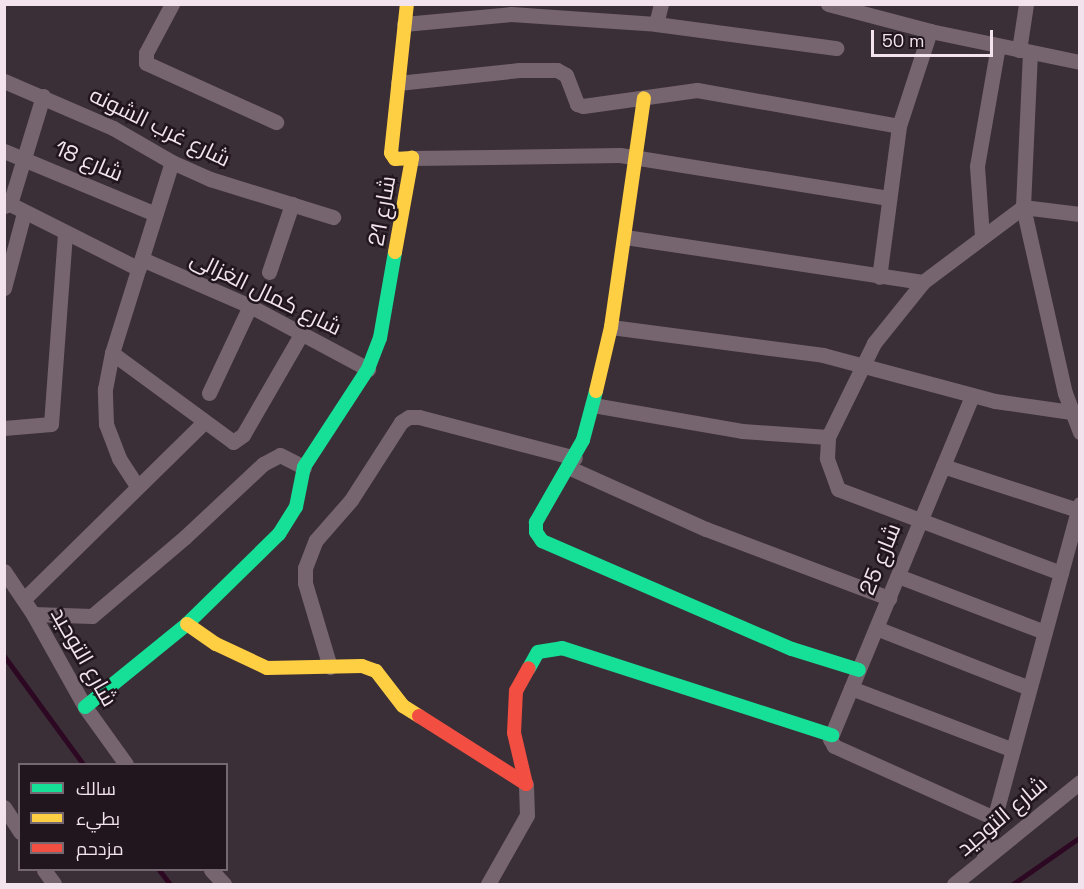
<!DOCTYPE html>
<meta charset="utf-8">
<style>
body{margin:0}
#map{position:relative;width:1084px;height:889px;overflow:hidden;background:#3b2f37;font-family:"Space Grotesk",Cairo,sans-serif}
div>[style]{position:absolute}
[style*='--x']{left:calc(var(--x)*1px);top:calc(var(--y)*1px);width:calc(var(--w)*1px);rotate:calc(var(--a)*1deg)}
.stream>*{height:5px;margin:-2.5px;padding:0 2.5px;transform-origin:2.5px;border-radius:2.5px;background:#2c0822}
.street>*{height:15px;margin:-7.5px;padding:0 7.5px;transform-origin:7.5px;border-radius:7.5px;background:#76656f}
.fast>*{height:14px;margin:-7px;padding:0 7px;transform-origin:7px;border-radius:7px;background:#16e098}
.slow>*{height:14px;margin:-7px;padding:0 7px;transform-origin:7px;border-radius:7px;background:#ffcf43}
.jam>*{height:14px;margin:-7px;padding:0 7px;transform-origin:7px;border-radius:7px;background:#f24e42}
span{translate:-50% -50%;white-space:nowrap;text-align:center;line-height:1.15;-webkit-text-stroke:5px #21161d;paint-order:stroke}
.street-label{font-size:22px;color:#f3e3ed}
.frame{position:absolute;inset:0;border:6px solid #f3e3ed;pointer-events:none}
.legend{position:absolute;left:18px;top:763px;width:210px;height:108px;box-sizing:border-box;background:#21161d;border:2px solid #756870;margin:0;padding:8px 10px;list-style:none;font-size:18px;color:#f3e3ed}
.legend li{display:flex;align-items:center;gap:12px;height:30px}
.legend b{width:30px;border:2px solid #756870}
.scale{position:absolute;left:871px;top:30px;width:122px;height:27px;box-sizing:border-box;border:3px solid #f3e3ed;border-top:0;padding-left:8px;font-size:18px;line-height:21px;white-space:nowrap;color:#f3e3ed;-webkit-text-stroke:4px #21161d;paint-order:stroke}
</style>
<div id="map">
<div class="stream">
<i style="--x:4;--y:656;--w:134;--a:53.8"></i>
<i style="--x:159;--y:870;--w:18;--a:52"></i>
<i style="--x:1013;--y:884;--w:82;--a:-35"></i>
</div>
<div class="street">
<i style="--x:172;--y:4;--w:55;--a:118"></i>
<i style="--x:146;--y:53;--w:10;--a:90"></i>
<i style="--x:146;--y:63;--w:143;--a:24.4"></i>
<i style="--x:828;--y:4;--w:106;--a:14.8"></i>
<i style="--x:930;--y:31;--w:153;--a:11.7"></i>
<i style="--x:404;--y:24;--w:107;--a:-5.3"></i>
<i style="--x:511;--y:14;--w:145;--a:3.9"></i>
<i style="--x:656;--y:24;--w:182;--a:7.6"></i>
<i style="--x:656;--y:24;--w:21;--a:-76"></i>
<i style="--x:1019;--y:50;--w:47;--a:-81.3"></i>
<i style="--x:1030;--y:52;--w:155;--a:92.6"></i>
<i style="--x:1023;--y:207;--w:191;--a:77.3"></i>
<i style="--x:1065;--y:393;--w:42;--a:69"></i>
<i style="--x:4;--y:81;--w:119;--a:23.3"></i>
<i style="--x:113;--y:128;--w:68;--a:30"></i>
<i style="--x:172;--y:162;--w:42;--a:24.1"></i>
<i style="--x:210;--y:179;--w:129;--a:17.2"></i>
<i style="--x:398;--y:83;--w:122;--a:-6.1"></i>
<i style="--x:519;--y:70;--w:38;--a:0"></i>
<i style="--x:557;--y:70;--w:10;--a:29"></i>
<i style="--x:566;--y:75;--w:31;--a:69"></i>
<i style="--x:577;--y:104;--w:6;--a:18"></i>
<i style="--x:583;--y:106;--w:115;--a:-8"></i>
<i style="--x:697;--y:90;--w:205;--a:10.1"></i>
<i style="--x:899;--y:126;--w:152;--a:97.5"></i>
<i style="--x:899;--y:126;--w:100;--a:-71.9"></i>
<i style="--x:4;--y:151;--w:164;--a:22.6"></i>
<i style="--x:412;--y:158;--w:208;--a:-0.8"></i>
<i style="--x:620;--y:155;--w:272;--a:9.1"></i>
<i style="--x:10;--y:204;--w:144;--a:26.7"></i>
<i style="--x:4;--y:206;--w:6;--a:-18"></i>
<i style="--x:10;--y:204;--w:113;--a:-73"></i>
<i style="--x:982;--y:236;--w:70;--a:-94.1"></i>
<i style="--x:977;--y:166;--w:122;--a:-80.1"></i>
<i style="--x:625;--y:237;--w:301;--a:8.6"></i>
<i style="--x:142;--y:259;--w:118;--a:23.5"></i>
<i style="--x:250;--y:306;--w:134;--a:28.1"></i>
<i style="--x:269;--y:272;--w:72;--a:-71.3"></i>
<i style="--x:4;--y:288;--w:78;--a:-75.1"></i>
<i style="--x:611;--y:327;--w:214;--a:7.5"></i>
<i style="--x:823;--y:355;--w:178;--a:15"></i>
<i style="--x:995;--y:401;--w:77;--a:8.2"></i>
<i style="--x:112;--y:353;--w:150;--a:36.3"></i>
<i style="--x:233;--y:442;--w:12;--a:-35"></i>
<i style="--x:243;--y:435;--w:118;--a:-60"></i>
<i style="--x:209;--y:393;--w:96;--a:-64.8"></i>
<i style="--x:972;--y:396;--w:371;--a:112.5"></i>
<i style="--x:830;--y:739;--w:8;--a:60"></i>
<i style="--x:834;--y:746;--w:175;--a:24.2"></i>
<i style="--x:593;--y:405;--w:151;--a:9.9"></i>
<i style="--x:742;--y:431;--w:86;--a:4"></i>
<i style="--x:4;--y:428;--w:47;--a:-4.9"></i>
<i style="--x:51;--y:424;--w:191;--a:-85.8"></i>
<i style="--x:943;--y:466;--w:142;--a:18.1"></i>
<i style="--x:570;--y:468;--w:149;--a:24.2"></i>
<i style="--x:706;--y:529;--w:196;--a:20.7"></i>
<i style="--x:137;--y:486;--w:33;--a:-123"></i>
<i style="--x:119;--y:458;--w:36;--a:-111"></i>
<i style="--x:106;--y:424;--w:35;--a:-92"></i>
<i style="--x:105;--y:389;--w:37;--a:-79"></i>
<i style="--x:112;--y:353;--w:200;--a:-72.6"></i>
<i style="--x:4;--y:571;--w:52;--a:56"></i>
<i style="--x:33;--y:614;--w:107;--a:60.8"></i>
<i style="--x:85;--y:707;--w:70;--a:54.3"></i>
<i style="--x:1061;--y:573;--w:238;--a:-159.4"></i>
<i style="--x:838;--y:489;--w:33;--a:-110"></i>
<i style="--x:827;--y:458;--w:21;--a:-87"></i>
<i style="--x:828;--y:437;--w:105;--a:-63.9"></i>
<i style="--x:874;--y:343;--w:78;--a:-51.2"></i>
<i style="--x:923;--y:282;--w:125;--a:-36.9"></i>
<i style="--x:1023;--y:207;--w:57;--a:7"></i>
<i style="--x:898;--y:576;--w:157;--a:20.9"></i>
<i style="--x:24;--y:599;--w:252;--a:-44.5"></i>
<i style="--x:33;--y:614;--w:59;--a:1.9"></i>
<i style="--x:92;--y:616;--w:122;--a:-40.3"></i>
<i style="--x:185;--y:537;--w:107;--a:-43.1"></i>
<i style="--x:263;--y:464;--w:19;--a:-28"></i>
<i style="--x:280;--y:455;--w:27;--a:27"></i>
<i style="--x:876;--y:628;--w:164;--a:21.4"></i>
<i style="--x:330;--y:667;--w:88;--a:-106.6"></i>
<i style="--x:305;--y:583;--w:15;--a:-90"></i>
<i style="--x:305;--y:568;--w:30;--a:-69"></i>
<i style="--x:316;--y:540;--w:53;--a:-48.8"></i>
<i style="--x:351;--y:500;--w:93;--a:-57.3"></i>
<i style="--x:401;--y:422;--w:9;--a:-32"></i>
<i style="--x:409;--y:417;--w:10;--a:0"></i>
<i style="--x:419;--y:417;--w:161;--a:14.7"></i>
<i style="--x:851;--y:688;--w:173;--a:20.9"></i>
<i style="--x:4;--y:807;--w:30;--a:57"></i>
<i style="--x:983;--y:860;--w:369;--a:-74.8"></i>
<i style="--x:44;--y:870;--w:17;--a:54"></i>
<i style="--x:211;--y:870;--w:19;--a:47"></i>
<i style="--x:488;--y:884;--w:79;--a:-60.5"></i>
<i style="--x:527;--y:815;--w:31;--a:-92"></i>
<i style="--x:954;--y:884;--w:162;--a:-39"></i>
</div>
<div class="fast">
<i style="--x:596;--y:391;--w:51;--a:104.9"></i>
<i style="--x:583;--y:440;--w:95;--a:119.8"></i>
<i style="--x:536;--y:522;--w:10;--a:90"></i>
<i style="--x:536;--y:532;--w:11;--a:56"></i>
<i style="--x:542;--y:541;--w:272;--a:23.4"></i>
<i style="--x:792;--y:649;--w:70;--a:17.4"></i>
<i style="--x:529;--y:668;--w:18;--a:-61"></i>
<i style="--x:538;--y:652;--w:24;--a:-9"></i>
<i style="--x:562;--y:648;--w:284;--a:17.9"></i>
<i style="--x:85;--y:707;--w:132;--a:-39.1"></i>
<i style="--x:187;--y:624;--w:129;--a:-44.4"></i>
<i style="--x:279;--y:534;--w:32;--a:-58"></i>
<i style="--x:296;--y:507;--w:41;--a:-78.7"></i>
<i style="--x:304;--y:467;--w:117;--a:-56.9"></i>
<i style="--x:368;--y:369;--w:33;--a:-69"></i>
<i style="--x:380;--y:338;--w:87;--a:-80.1"></i>
</div>
<div class="slow">
<i style="--x:395;--y:252;--w:96;--a:-79.7"></i>
<i style="--x:412;--y:158;--w:17;--a:177"></i>
<i style="--x:395;--y:159;--w:7;--a:-124"></i>
<i style="--x:391;--y:153;--w:150;--a:-83.9"></i>
<i style="--x:596;--y:391;--w:66;--a:-76.8"></i>
<i style="--x:611;--y:327;--w:231;--a:-81.8"></i>
<i style="--x:187;--y:624;--w:35;--a:35"></i>
<i style="--x:216;--y:644;--w:56;--a:25.2"></i>
<i style="--x:267;--y:668;--w:95;--a:-1.2"></i>
<i style="--x:362;--y:666;--w:15;--a:20"></i>
<i style="--x:376;--y:671;--w:44;--a:52.4"></i>
<i style="--x:403;--y:706;--w:19;--a:32"></i>
</div>
<div class="jam">
<i style="--x:419;--y:716;--w:127;--a:32.4"></i>
<i style="--x:526;--y:784;--w:52;--a:-103.2"></i>
<i style="--x:514;--y:733;--w:42;--a:-87.3"></i>
<i style="--x:516;--y:691;--w:26;--a:-61"></i>
</div>
<div class="street-label">
<span style="left:160px;top:127px;rotate:26deg">شارع غرب الشونه</span>
<span style="left:89px;top:161px;rotate:23deg">شارع 18</span>
<span style="left:382px;top:211px;rotate:-80deg">شارع 21</span>
<span style="left:266px;top:293px;rotate:26deg">شارع كمال الغزالى</span>
<span style="left:880px;top:559px;rotate:-68deg">شارع 25</span>
<span style="left:84px;top:657px;rotate:60deg">شارع التوحيد</span>
<span style="left:1002px;top:816px;rotate:-40deg">شارع التوحيد</span>
</div>
<div class="frame"></div>
<ul class="legend">
<li><b style="height:8px;background:#16e098"></b>سالك</li>
<li><b style="height:8px;background:#ffcf43"></b>بطيء</li>
<li><b style="height:8px;background:#f24e42"></b>مزدحم</li>
</ul>
<div class="scale">50 m</div>
</div>
